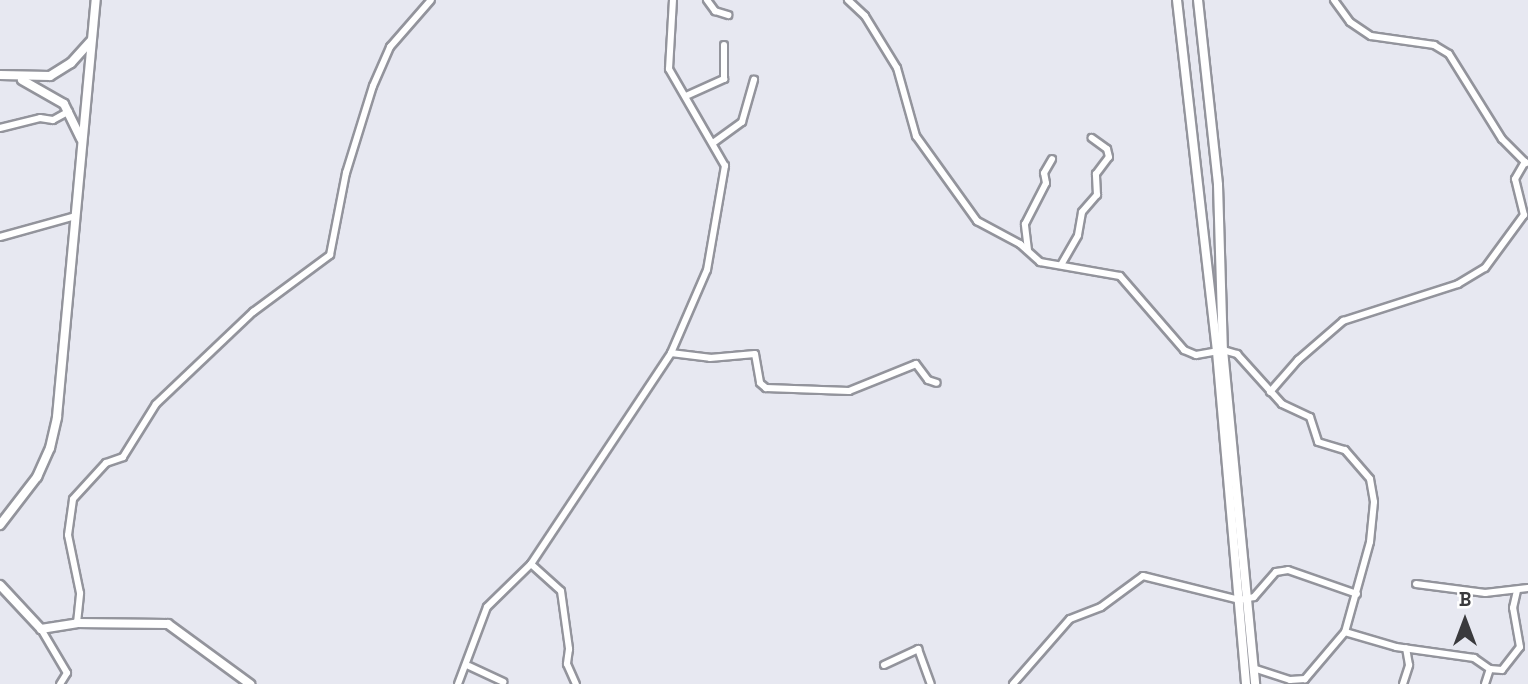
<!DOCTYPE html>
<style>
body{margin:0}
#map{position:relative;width:1528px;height:684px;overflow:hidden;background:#e7e8f1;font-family:"Space Grotesk",sans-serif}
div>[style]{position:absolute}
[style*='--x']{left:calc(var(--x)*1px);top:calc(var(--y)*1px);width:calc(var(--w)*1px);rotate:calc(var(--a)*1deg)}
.roads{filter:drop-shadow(2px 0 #93949c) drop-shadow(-2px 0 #93949c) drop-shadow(0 2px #93949c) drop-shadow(0 -2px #93949c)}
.minor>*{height:6px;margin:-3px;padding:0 3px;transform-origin:3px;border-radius:3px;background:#fff}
.tertiary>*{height:8px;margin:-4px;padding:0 4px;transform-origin:4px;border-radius:4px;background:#fff}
span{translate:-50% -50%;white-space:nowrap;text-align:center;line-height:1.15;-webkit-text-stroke:5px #fff;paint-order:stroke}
.north{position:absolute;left:1430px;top:586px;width:70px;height:70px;-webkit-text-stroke:5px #fff;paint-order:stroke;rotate:0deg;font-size:19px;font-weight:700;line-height:28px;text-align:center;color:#3a3a3d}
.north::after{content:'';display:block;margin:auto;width:24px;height:32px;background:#3a3a3d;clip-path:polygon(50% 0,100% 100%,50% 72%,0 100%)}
</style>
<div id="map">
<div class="roads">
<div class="minor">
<i style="--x:707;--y:0;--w:14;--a:54"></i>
<i style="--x:715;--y:11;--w:14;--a:17"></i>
<i style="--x:848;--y:0;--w:23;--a:43"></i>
<i style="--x:865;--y:16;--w:61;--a:58.4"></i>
<i style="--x:897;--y:68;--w:71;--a:74.4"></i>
<i style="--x:916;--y:136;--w:105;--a:54.3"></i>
<i style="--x:977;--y:221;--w:49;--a:28.1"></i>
<i style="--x:1020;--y:244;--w:27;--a:42"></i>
<i style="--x:1040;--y:262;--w:81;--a:9.9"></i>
<i style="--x:1120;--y:276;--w:98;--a:49.1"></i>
<i style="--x:1184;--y:350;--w:13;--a:23"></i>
<i style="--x:1196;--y:355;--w:27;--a:-10"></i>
<i style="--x:1223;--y:350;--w:15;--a:16"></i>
<i style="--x:1237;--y:354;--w:67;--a:48"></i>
<i style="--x:1282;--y:404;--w:31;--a:25"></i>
<i style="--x:1310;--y:417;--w:26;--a:72"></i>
<i style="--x:1318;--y:442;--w:28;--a:17"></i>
<i style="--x:1345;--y:450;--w:38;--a:49"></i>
<i style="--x:1370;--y:479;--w:23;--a:80"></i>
<i style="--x:1374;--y:502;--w:40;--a:95.7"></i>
<i style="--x:1370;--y:542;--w:93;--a:105.5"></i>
<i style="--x:1345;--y:632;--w:62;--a:130.4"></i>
<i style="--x:1305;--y:679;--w:15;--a:176"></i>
<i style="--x:1290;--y:680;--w:38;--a:-162"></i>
<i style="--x:1334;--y:0;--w:27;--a:54"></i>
<i style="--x:1350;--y:22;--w:25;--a:34"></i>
<i style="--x:1371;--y:36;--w:64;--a:8.1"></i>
<i style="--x:1434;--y:45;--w:17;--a:31"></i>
<i style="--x:1449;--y:54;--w:100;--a:58.1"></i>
<i style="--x:1502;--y:139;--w:34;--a:45"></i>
<i style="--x:686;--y:96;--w:42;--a:-24.1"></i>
<i style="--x:724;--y:79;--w:34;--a:-90"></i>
<i style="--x:0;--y:128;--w:41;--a:-14"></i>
<i style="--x:40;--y:118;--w:13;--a:9"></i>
<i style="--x:53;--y:120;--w:18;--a:-29"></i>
<i style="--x:713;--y:143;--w:36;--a:-36"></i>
<i style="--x:742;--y:122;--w:44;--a:-74.1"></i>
<i style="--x:0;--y:237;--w:78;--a:-15.6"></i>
<i style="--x:1028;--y:250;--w:26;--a:-97"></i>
<i style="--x:1025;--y:224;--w:46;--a:-62.9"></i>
<i style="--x:1046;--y:183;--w:10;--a:-101"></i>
<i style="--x:1044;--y:173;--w:16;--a:-60"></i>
<i style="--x:1061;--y:265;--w:34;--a:-60"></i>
<i style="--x:1078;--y:235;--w:23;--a:-80"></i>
<i style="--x:1082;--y:212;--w:23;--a:-49"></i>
<i style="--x:1097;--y:195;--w:21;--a:-93"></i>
<i style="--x:1096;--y:174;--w:21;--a:-53"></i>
<i style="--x:1109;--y:157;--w:8;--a:-104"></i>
<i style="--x:1107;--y:149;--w:19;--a:-144"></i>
<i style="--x:671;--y:353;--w:39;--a:7"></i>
<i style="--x:710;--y:358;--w:45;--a:-5.1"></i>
<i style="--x:755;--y:354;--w:29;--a:80"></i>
<i style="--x:760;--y:383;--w:8;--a:40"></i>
<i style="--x:766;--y:388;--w:83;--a:2.1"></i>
<i style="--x:849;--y:391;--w:72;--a:-21.9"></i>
<i style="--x:916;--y:364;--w:20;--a:53"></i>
<i style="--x:928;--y:380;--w:9;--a:18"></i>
<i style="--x:1270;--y:392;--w:43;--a:-48.8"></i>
<i style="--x:1298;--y:360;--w:60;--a:-40.9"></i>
<i style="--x:1343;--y:321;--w:121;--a:-17.8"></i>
<i style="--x:1458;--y:284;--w:31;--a:-31"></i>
<i style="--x:1485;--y:268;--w:66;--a:-53.7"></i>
<i style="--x:1524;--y:215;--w:37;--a:-104"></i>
<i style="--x:1515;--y:179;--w:20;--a:-60"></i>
<i style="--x:531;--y:564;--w:40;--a:42"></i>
<i style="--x:561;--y:591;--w:59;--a:82.1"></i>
<i style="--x:569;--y:649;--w:15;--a:98"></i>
<i style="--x:567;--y:664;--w:22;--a:66"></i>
<i style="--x:1416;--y:584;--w:70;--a:7.4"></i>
<i style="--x:1485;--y:593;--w:43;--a:-6.6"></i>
<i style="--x:77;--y:623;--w:30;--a:-84"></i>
<i style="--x:80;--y:593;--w:59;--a:-101.7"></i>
<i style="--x:68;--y:535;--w:36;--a:-82"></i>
<i style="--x:73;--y:499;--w:49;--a:-47.5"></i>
<i style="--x:106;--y:463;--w:18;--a:-19"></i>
<i style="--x:123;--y:457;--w:62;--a:-58.1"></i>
<i style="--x:156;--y:404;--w:134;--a:-43.5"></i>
<i style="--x:253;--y:312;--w:96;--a:-36.5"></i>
<i style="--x:330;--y:255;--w:84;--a:-79"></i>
<i style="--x:346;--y:173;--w:91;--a:-72.8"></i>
<i style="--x:373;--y:86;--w:43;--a:-66.4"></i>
<i style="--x:390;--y:47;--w:62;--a:-48.9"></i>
<i style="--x:41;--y:629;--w:51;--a:59.4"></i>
<i style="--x:67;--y:673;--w:13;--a:122"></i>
<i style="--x:1345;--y:632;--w:53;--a:16.4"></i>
<i style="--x:1396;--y:647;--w:79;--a:8"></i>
<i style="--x:1474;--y:658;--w:19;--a:35"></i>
<i style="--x:1490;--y:669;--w:12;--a:5"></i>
<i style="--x:1502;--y:670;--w:29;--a:-52"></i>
<i style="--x:1520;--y:647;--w:40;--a:-100"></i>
<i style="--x:1513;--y:608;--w:17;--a:-77"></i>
<i style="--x:884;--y:665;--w:38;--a:-25"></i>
<i style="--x:918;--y:649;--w:37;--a:70"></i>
<i style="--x:469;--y:666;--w:38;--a:25"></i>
<i style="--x:458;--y:684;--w:82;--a:-69.4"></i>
<i style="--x:487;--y:607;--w:62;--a:-44.3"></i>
<i style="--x:531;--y:564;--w:253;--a:-56.4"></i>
<i style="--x:671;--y:353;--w:90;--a:-66.6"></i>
<i style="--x:707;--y:270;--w:106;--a:-80.2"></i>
<i style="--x:725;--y:166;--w:112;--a:-120"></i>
<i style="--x:669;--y:69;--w:69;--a:-86.7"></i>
<i style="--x:1013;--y:684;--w:86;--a:-48.8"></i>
<i style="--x:1070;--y:619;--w:33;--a:-21"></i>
<i style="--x:1101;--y:607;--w:52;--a:-36.4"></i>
<i style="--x:1143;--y:576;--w:99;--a:14"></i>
<i style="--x:1239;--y:600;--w:15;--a:-11"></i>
<i style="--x:1254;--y:597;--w:33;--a:-49"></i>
<i style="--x:1276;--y:572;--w:12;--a:-9"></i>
<i style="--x:1288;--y:570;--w:73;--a:19.2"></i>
<i style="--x:1403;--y:684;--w:20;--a:-72"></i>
<i style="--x:1409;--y:665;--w:17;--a:-100"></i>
<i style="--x:1485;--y:684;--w:16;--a:-72"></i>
</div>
<div class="tertiary">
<i style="--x:1177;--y:0;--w:354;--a:83.5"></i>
<i style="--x:1217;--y:352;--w:333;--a:85"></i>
<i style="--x:1198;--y:0;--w:186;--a:83.8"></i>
<i style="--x:1218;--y:185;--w:165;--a:88.3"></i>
<i style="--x:1223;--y:350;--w:336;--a:84.5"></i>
<i style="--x:0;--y:75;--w:50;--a:1.1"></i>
<i style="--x:50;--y:76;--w:25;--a:-32"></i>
<i style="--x:71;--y:63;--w:30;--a:-48"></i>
<i style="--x:22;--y:80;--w:48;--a:29.7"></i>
<i style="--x:64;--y:104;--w:39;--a:64"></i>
<i style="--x:0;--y:525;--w:61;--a:-52.4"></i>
<i style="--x:37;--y:477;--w:32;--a:-66"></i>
<i style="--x:50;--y:448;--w:32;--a:-77"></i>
<i style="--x:57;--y:417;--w:419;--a:-84.7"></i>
<i style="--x:0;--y:585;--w:60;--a:47"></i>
<i style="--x:41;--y:629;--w:36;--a:-9"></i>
<i style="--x:77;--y:623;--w:91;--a:0.6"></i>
<i style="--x:168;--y:624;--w:102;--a:36.2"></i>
</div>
</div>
<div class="north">B</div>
</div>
